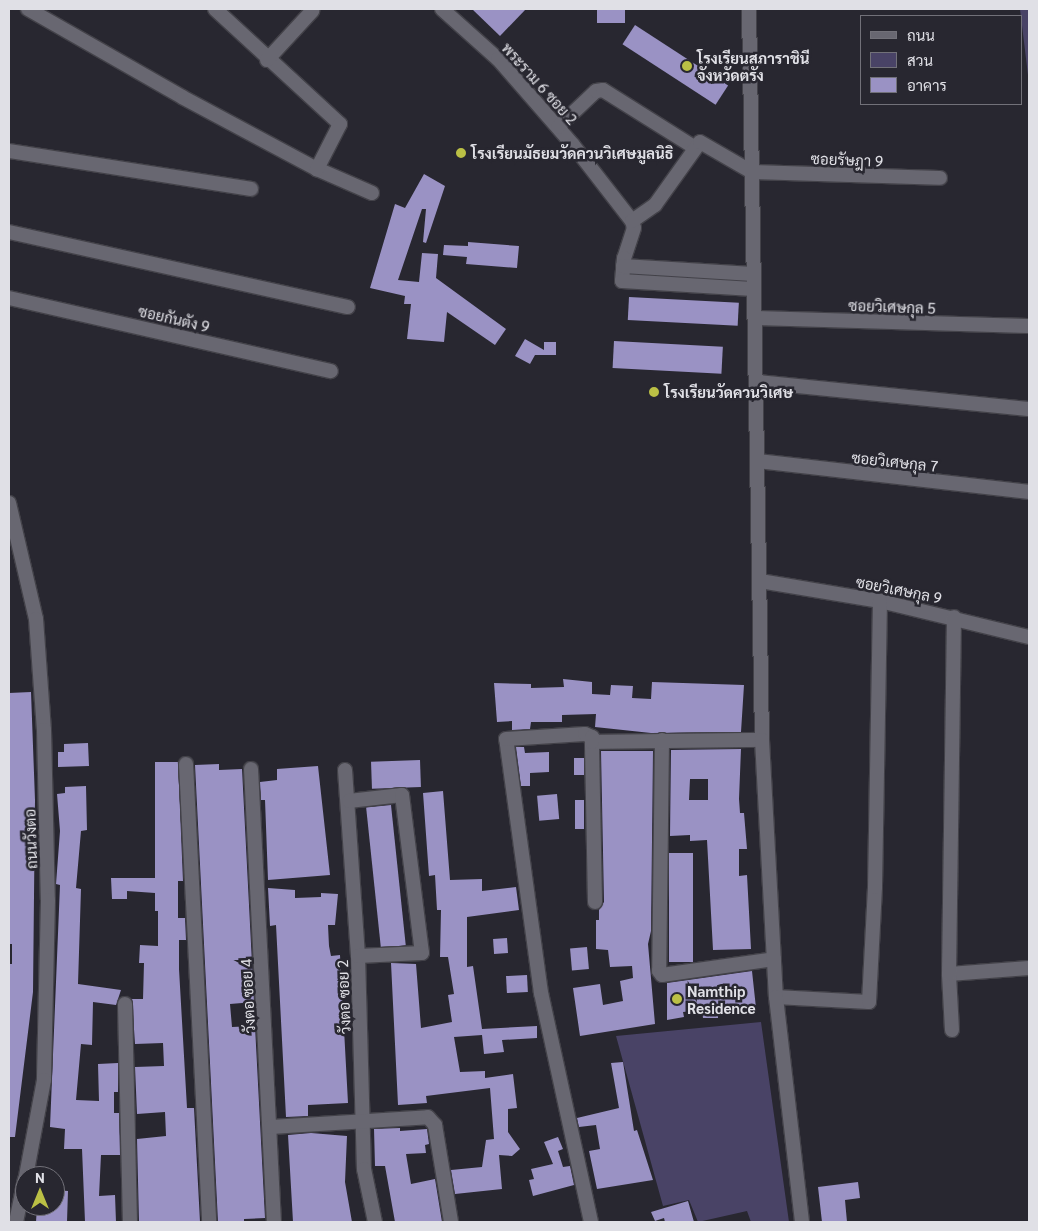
<!DOCTYPE html>
<meta charset="utf-8">
<style>
body{margin:0}
#map{position:relative;width:1038px;height:1231px;overflow:hidden;background:#282730;font-family:Georgia,Sarabun,serif}
div>[style]{position:absolute}
[style*='--x']{left:calc(var(--x)*1px);top:calc(var(--y)*1px);width:calc(var(--w)*1px);rotate:calc(var(--a)*1deg)}
.green>*{inset:0;background:#494366}
.building>*{inset:0;background:#9a92c4;transform-origin:0 0}
.roads{filter:drop-shadow(1px 0 #434249) drop-shadow(-1px 0 #434249) drop-shadow(0 1px #434249) drop-shadow(0 -1px #434249)}
.minor>*{height:14px;margin:-7px;padding:0 7px;transform-origin:7px;border-radius:7px;background:#686771}
.tertiary>*{height:14px;margin:-7px;padding:0 7px;transform-origin:7px;border-radius:7px;background:#686771}
.dots>*{width:14px;height:14px;translate:-50% -50%;box-sizing:border-box;border:2px solid #282730;border-radius:50%}
span{translate:-50% -50%;white-space:nowrap;text-align:center;line-height:1.15;-webkit-text-stroke:5px #282730;paint-order:stroke}
.poi-label{font-size:15px;color:#e0e0e6;font-weight:700}
.left{translate:0 -50%;text-align:left}
.street-label{font-size:15px;color:#e0e0e6}
.frame{position:absolute;inset:0;border:10px solid #e0e0e6;pointer-events:none}
.legend{position:absolute;left:860px;top:15px;width:162px;height:90px;box-sizing:border-box;background:#282730;border:1px solid #727179;margin:0;padding:6px 9px;list-style:none;font-size:15px;color:#e0e0e6}
.legend li{display:flex;align-items:center;gap:10px;height:25px}
.legend b{width:25px;border:1px solid #727179}
.north{position:absolute;left:15px;top:1166px;width:50px;height:50px;box-sizing:border-box;background:#282730;border:1px solid #727179;border-radius:50%;rotate:0deg;font-size:14px;font-weight:700;line-height:20px;text-align:center;color:#e0e0e6}
.north::after{content:'';display:block;margin:auto;width:18px;height:22px;background:#bbc045;clip-path:polygon(50% 0,100% 100%,50% 72%,0 100%)}
</style>
<div id="map">
<div class="green">
<i style="clip-path:polygon(1020px 9px,1029px 9px,1029px 75px,1028px 75px)"></i>
<i style="clip-path:polygon(761px 1022px,789px 1222px,751px 1222px,747px 1211px,698px 1222px,689px 1200px,663px 1206px,616px 1036px)"></i>
</div>
<div class="building">
<i style="clip-path:polygon(472px 9px,526px 9px,500px 36px)"></i>
<i style="left:597px;top:9px;width:28px;height:14px"></i>
<i style="left:635px;top:25px;width:111px;height:23px;rotate:33deg"></i>
<i style="clip-path:polygon(424px 174px,445px 186px,426px 243px,423px 242px,426px 209px,422px 209px,398px 280px,419px 282px,422px 253px,438px 254px,436px 278px,506px 329px,495px 345px,447px 312px,444px 342px,407px 339px,411px 304px,404px 304px,405px 296px,370px 288px,395px 204px,405px 208px)"></i>
<i style="clip-path:polygon(468px 242px,519px 246px,517px 268px,466px 264px,467px 257px,443px 255px,444px 245px,468px 246px)"></i>
<i style="left:629px;top:297px;width:110px;height:23px;rotate:3deg"></i>
<i style="clip-path:polygon(525px 339px,544px 350px,544px 342px,556px 342px,556px 355px,535px 355px,530px 364px,515px 356px)"></i>
<i style="left:614px;top:341px;width:109px;height:27px;rotate:3deg"></i>
<i style="clip-path:polygon(563px 679px,592px 682px,592px 694px,610px 695px,611px 685px,633px 686px,632px 698px,651px 699px,652px 682px,744px 685px,741px 732px,651px 733px,595px 727px,596px 714px,562px 715px,562px 722px,531px 722px,530px 729px,512px 730px,512px 721px,497px 722px,494px 683px,531px 684px,531px 688px,564px 687px)"></i>
<i style="clip-path:polygon(31px 692px,35px 800px,33px 992px,15px 1137px,9px 1137px,9px 964px,12px 964px,12px 944px,9px 944px,9px 693px)"></i>
<i style="clip-path:polygon(88px 743px,89px 766px,58px 767px,58px 752px,64px 752px,64px 744px)"></i>
<i style="clip-path:polygon(516px 747px,524px 747px,525px 753px,549px 752px,549px 772px,530px 773px,530px 786px,521px 786px)"></i>
<i style="clip-path:polygon(evenodd,741px 749px,739px 799px,740px 813px,744px 813px,747px 849px,739px 849px,739px 876px,747px 875px,751px 949px,713px 950px,707px 840px,690px 841px,690px 835px,670px 836px,671px 750px,741px 749px,690px 779px,708px 779px,708px 800px,689px 800px,690px 779px)"></i>
<i style="clip-path:polygon(601px 751px,653px 751px,651px 931px,648px 944px,655px 1024px,580px 1036px,573px 988px,600px 984px,603px 1005px,623px 1001px,620px 981px,633px 978px,632px 966px,610px 967px,608px 950px,596px 949px,596px 920px,599px 920px,599px 910px,604px 902px)"></i>
<i style="left:574px;top:758px;width:10px;height:17px"></i>
<i style="left:420px;top:760px;width:27px;height:49px;rotate:88deg"></i>
<i style="clip-path:polygon(155px 762px,178px 762px,183px 881px,178px 881px,178px 918px,185px 918px,186px 940px,179px 940px,179px 969px,187px 1108px,194px 1108px,200px 1222px,139px 1222px,137px 1139px,166px 1136px,165px 1112px,137px 1114px,135px 1067px,164px 1066px,163px 1043px,135px 1044px,132px 999px,143px 999px,144px 963px,139px 963px,140px 945px,158px 946px,158px 911px,155px 911px,155px 893px,127px 891px,127px 899px,112px 899px,111px 878px,155px 878px)"></i>
<i style="clip-path:polygon(219px 764px,219px 770px,242px 769px,254px 1002px,230px 1004px,232px 1027px,255px 1026px,265px 1218px,244px 1219px,244px 1222px,218px 1222px,195px 765px)"></i>
<i style="clip-path:polygon(318px 766px,330px 875px,268px 880px,265px 800px,261px 800px,260px 782px,277px 780px,277px 769px)"></i>
<i style="clip-path:polygon(86px 786px,87px 830px,81px 831px,76px 888px,81px 889px,78px 984px,121px 990px,116px 1005px,93px 1002px,92px 1045px,81px 1044px,76px 1100px,99px 1101px,98px 1064px,118px 1063px,118px 1092px,114px 1092px,114px 1113px,119px 1113px,120px 1155px,101px 1155px,99px 1196px,115px 1195px,116px 1222px,85px 1222px,82px 1149px,64px 1149px,65px 1129px,50px 1127px,60px 885px,56px 884px,60px 831px,57px 794px,65px 793px,65px 787px)"></i>
<i style="clip-path:polygon(443px 791px,450px 880px,482px 879px,482px 891px,516px 887px,519px 910px,467px 917px,467px 967px,473px 966px,482px 1029px,537px 1026px,537px 1038px,502px 1040px,504px 1052px,484px 1054px,482px 1035px,454px 1037px,460px 1072px,485px 1071px,485px 1078px,513px 1074px,517px 1108px,508px 1109px,508px 1132px,520px 1149px,512px 1156px,499px 1155px,502px 1189px,455px 1194px,451px 1170px,482px 1167px,486px 1140px,494px 1139px,490px 1088px,426px 1096px,427px 1103px,398px 1105px,391px 963px,416px 964px,421px 1028px,452px 1022px,448px 995px,454px 994px,448px 957px,440px 957px,441px 910px,437px 910px,435px 875px,429px 876px,423px 793px)"></i>
<i style="left:557px;top:794px;width:25px;height:20px;rotate:85deg"></i>
<i style="left:575px;top:800px;width:9px;height:29px"></i>
<i style="left:391px;top:805px;width:141px;height:25px;rotate:84deg"></i>
<i style="left:693px;top:853px;width:109px;height:24px;rotate:90deg"></i>
<i style="clip-path:polygon(268px 888px,295px 890px,295px 898px,321px 897px,321px 893px,338px 894px,335px 925px,328px 925px,329px 946px,331px 956px,340px 955px,348px 1103px,308px 1105px,308px 1116px,286px 1117px,276px 925px,270px 926px)"></i>
<i style="left:507px;top:938px;width:15px;height:14px;rotate:86deg"></i>
<i style="left:587px;top:947px;width:22px;height:17px;rotate:85deg"></i>
<i style="clip-path:polygon(752px 971px,756px 1008px,718px 1012px,718px 1018px,703px 1018px,702px 1010px,683px 1012px,684px 1017px,667px 1020px,667px 983px)"></i>
<i style="left:527px;top:975px;width:17px;height:21px;rotate:87deg"></i>
<i style="clip-path:polygon(623px 1062px,634px 1131px,637px 1130px,653px 1180px,597px 1189px,589px 1151px,600px 1149px,596px 1125px,579px 1127px,577px 1118px,619px 1108px,611px 1063px)"></i>
<i style="clip-path:polygon(400px 1128px,400px 1131px,427px 1129px,429px 1144px,425px 1145px,426px 1153px,406px 1154px,411px 1184px,435px 1179px,442px 1222px,395px 1222px,385px 1166px,375px 1166px,374px 1129px)"></i>
<i style="clip-path:polygon(311px 1133px,347px 1136px,345px 1182px,352px 1222px,293px 1222px,288px 1135px)"></i>
<i style="clip-path:polygon(558px 1137px,563px 1149px,558px 1151px,563px 1167px,570px 1166px,574px 1185px,533px 1196px,529px 1180px,534px 1179px,531px 1169px,553px 1164px,544px 1142px)"></i>
<i style="clip-path:polygon(858px 1182px,860px 1198px,845px 1200px,847px 1222px,822px 1222px,818px 1187px)"></i>
<i style="clip-path:polygon(55px 1190px,68px 1191px,67px 1222px,36px 1222px,37px 1206px,55px 1206px)"></i>
<i style="clip-path:polygon(688px 1201px,694px 1222px,665px 1222px,664px 1218px,655px 1221px,651px 1212px)"></i>
</div>
<div class="roads">
<div class="minor">
<i style="--x:28;--y:9;--w:177;--a:29.7"></i>
<i style="--x:182;--y:97;--w:153;--a:28.1"></i>
<i style="--x:317;--y:169;--w:60;--a:23.6"></i>
<i style="--x:215;--y:9;--w:170;--a:42.6"></i>
<i style="--x:340;--y:124;--w:51;--a:117.1"></i>
<i style="--x:442;--y:9;--w:75;--a:41.8"></i>
<i style="--x:498;--y:59;--w:114;--a:48.9"></i>
<i style="--x:573;--y:145;--w:96;--a:52.2"></i>
<i style="--x:632;--y:221;--w:7;--a:74"></i>
<i style="--x:634;--y:228;--w:32;--a:108"></i>
<i style="--x:624;--y:258;--w:23;--a:95"></i>
<i style="--x:622;--y:281;--w:131;--a:3.5"></i>
<i style="--x:267;--y:60;--w:67;--a:-47.4"></i>
<i style="--x:558;--y:127;--w:52;--a:-43.5"></i>
<i style="--x:596;--y:91;--w:7;--a:-8"></i>
<i style="--x:603;--y:90;--w:107;--a:32.1"></i>
<i style="--x:9;--y:151;--w:245;--a:8.9"></i>
<i style="--x:632;--y:221;--w:28;--a:-35"></i>
<i style="--x:655;--y:205;--w:77;--a:-54.5"></i>
<i style="--x:700;--y:142;--w:60;--a:30"></i>
<i style="--x:752;--y:172;--w:188;--a:1.8"></i>
<i style="--x:9;--y:232;--w:347;--a:12.5"></i>
<i style="--x:623;--y:266;--w:130;--a:3.5"></i>
<i style="--x:9;--y:298;--w:330;--a:12.8"></i>
<i style="--x:755;--y:318;--w:274;--a:1.7"></i>
<i style="--x:757;--y:382;--w:273;--a:5.7"></i>
<i style="--x:758;--y:461;--w:273;--a:6.5"></i>
<i style="--x:9;--y:503;--w:119;--a:76.9"></i>
<i style="--x:36;--y:619;--w:111;--a:85.9"></i>
<i style="--x:44;--y:730;--w:170;--a:88.7"></i>
<i style="--x:48;--y:900;--w:180;--a:91.3"></i>
<i style="--x:44;--y:1080;--w:98;--a:100.6"></i>
<i style="--x:760;--y:581;--w:122;--a:9.5"></i>
<i style="--x:880;--y:601;--w:153;--a:13.6"></i>
<i style="--x:662;--y:740;--w:231;--a:90.7"></i>
<i style="--x:659;--y:971;--w:5;--a:53"></i>
<i style="--x:662;--y:975;--w:113;--a:-8.1"></i>
<i style="--x:186;--y:764;--w:459;--a:87.1"></i>
<i style="--x:251;--y:769;--w:454;--a:87.1"></i>
<i style="--x:345;--y:770;--w:186;--a:86"></i>
<i style="--x:358;--y:956;--w:213;--a:88.4"></i>
<i style="--x:364;--y:1169;--w:54;--a:78.3"></i>
<i style="--x:349;--y:801;--w:53;--a:-6.5"></i>
<i style="--x:402;--y:795;--w:159;--a:82.8"></i>
<i style="--x:422;--y:953;--w:64;--a:177.3"></i>
<i style="--x:595;--y:902;--w:160;--a:-91.1"></i>
<i style="--x:592;--y:742;--w:170;--a:-0.7"></i>
<i style="--x:949;--y:974;--w:80;--a:-4.3"></i>
<i style="--x:776;--y:997;--w:93;--a:3.1"></i>
<i style="--x:869;--y:1002;--w:115;--a:-87"></i>
<i style="--x:875;--y:887;--w:286;--a:-89"></i>
<i style="--x:125;--y:1004;--w:218;--a:88.7"></i>
<i style="--x:952;--y:1030;--w:56;--a:-93.1"></i>
<i style="--x:949;--y:974;--w:357;--a:-89.2"></i>
<i style="--x:271;--y:1127;--w:157;--a:-3.6"></i>
<i style="--x:428;--y:1117;--w:11;--a:49"></i>
<i style="--x:435;--y:1125;--w:98;--a:80.6"></i>
<i style="--x:16;--y:1222;--w:44;--a:-78.2"></i>
<i style="--x:591;--y:1222;--w:234;--a:-102.3"></i>
<i style="--x:541;--y:993;--w:256;--a:-97.8"></i>
<i style="--x:506;--y:739;--w:79;--a:-3.6"></i>
<i style="--x:585;--y:734;--w:8;--a:23"></i>
<i style="--x:592;--y:737;--w:5;--a:90"></i>
</div>
<div class="tertiary">
<i style="--x:749;--y:9;--w:731;--a:88.98"></i>
<i style="--x:762;--y:740;--w:257;--a:86.9"></i>
<i style="--x:776;--y:997;--w:226;--a:83.4"></i>
</div>
</div>
<div class="dots">
<i style="left:687px;top:66px;background:#bbc045"></i>
<i style="left:461px;top:153px;background:#bbc045"></i>
<i style="left:654px;top:392px;background:#bbc045"></i>
<i style="left:677px;top:999px;background:#bbc045"></i>
</div>
<div class="poi-label">
<span class="left" style="left:697px;top:66px">โรงเรียนสภาราชินี<br>จังหวัดตรัง</span>
<span class="left" style="left:471px;top:153px">โรงเรียนมัธยมวัดควนวิเศษมูลนิธิ</span>
<span class="left" style="left:664px;top:392px">โรงเรียนวัดควนวิเศษ</span>
<span class="left" style="left:687px;top:999px">Namthip<br>Residence</span>
</div>
<div class="street-label">
<span style="left:540px;top:83px;rotate:48deg">พระราม 6 ซอย 2</span>
<span style="left:847px;top:159px;rotate:2deg">ซอยรัษฎา 9</span>
<span style="left:892px;top:306px;rotate:2deg">ซอยวิเศษกุล 5</span>
<span style="left:174px;top:318px;rotate:13deg">ซอยกันตัง 9</span>
<span style="left:895px;top:461px;rotate:6deg">ซอยวิเศษกุล 7</span>
<span style="left:899px;top:589px;rotate:11deg">ซอยวิเศษกุล 9</span>
<span style="left:30px;top:839px;rotate:-92deg">ถนนวังตอ</span>
<span style="left:247px;top:996px;rotate:-93deg">วังตอ ซอย 4</span>
<span style="left:343px;top:997px;rotate:-92deg">วังตอ ซอย 2</span>
</div>
<div class="frame"></div>
<ul class="legend">
<li><b style="height:6px;background:#686771"></b>ถนน</li>
<li><b style="height:14px;background:#494366"></b>สวน</li>
<li><b style="height:14px;background:#9a92c4"></b>อาคาร</li>
</ul>
<div class="north">N</div>
</div>
